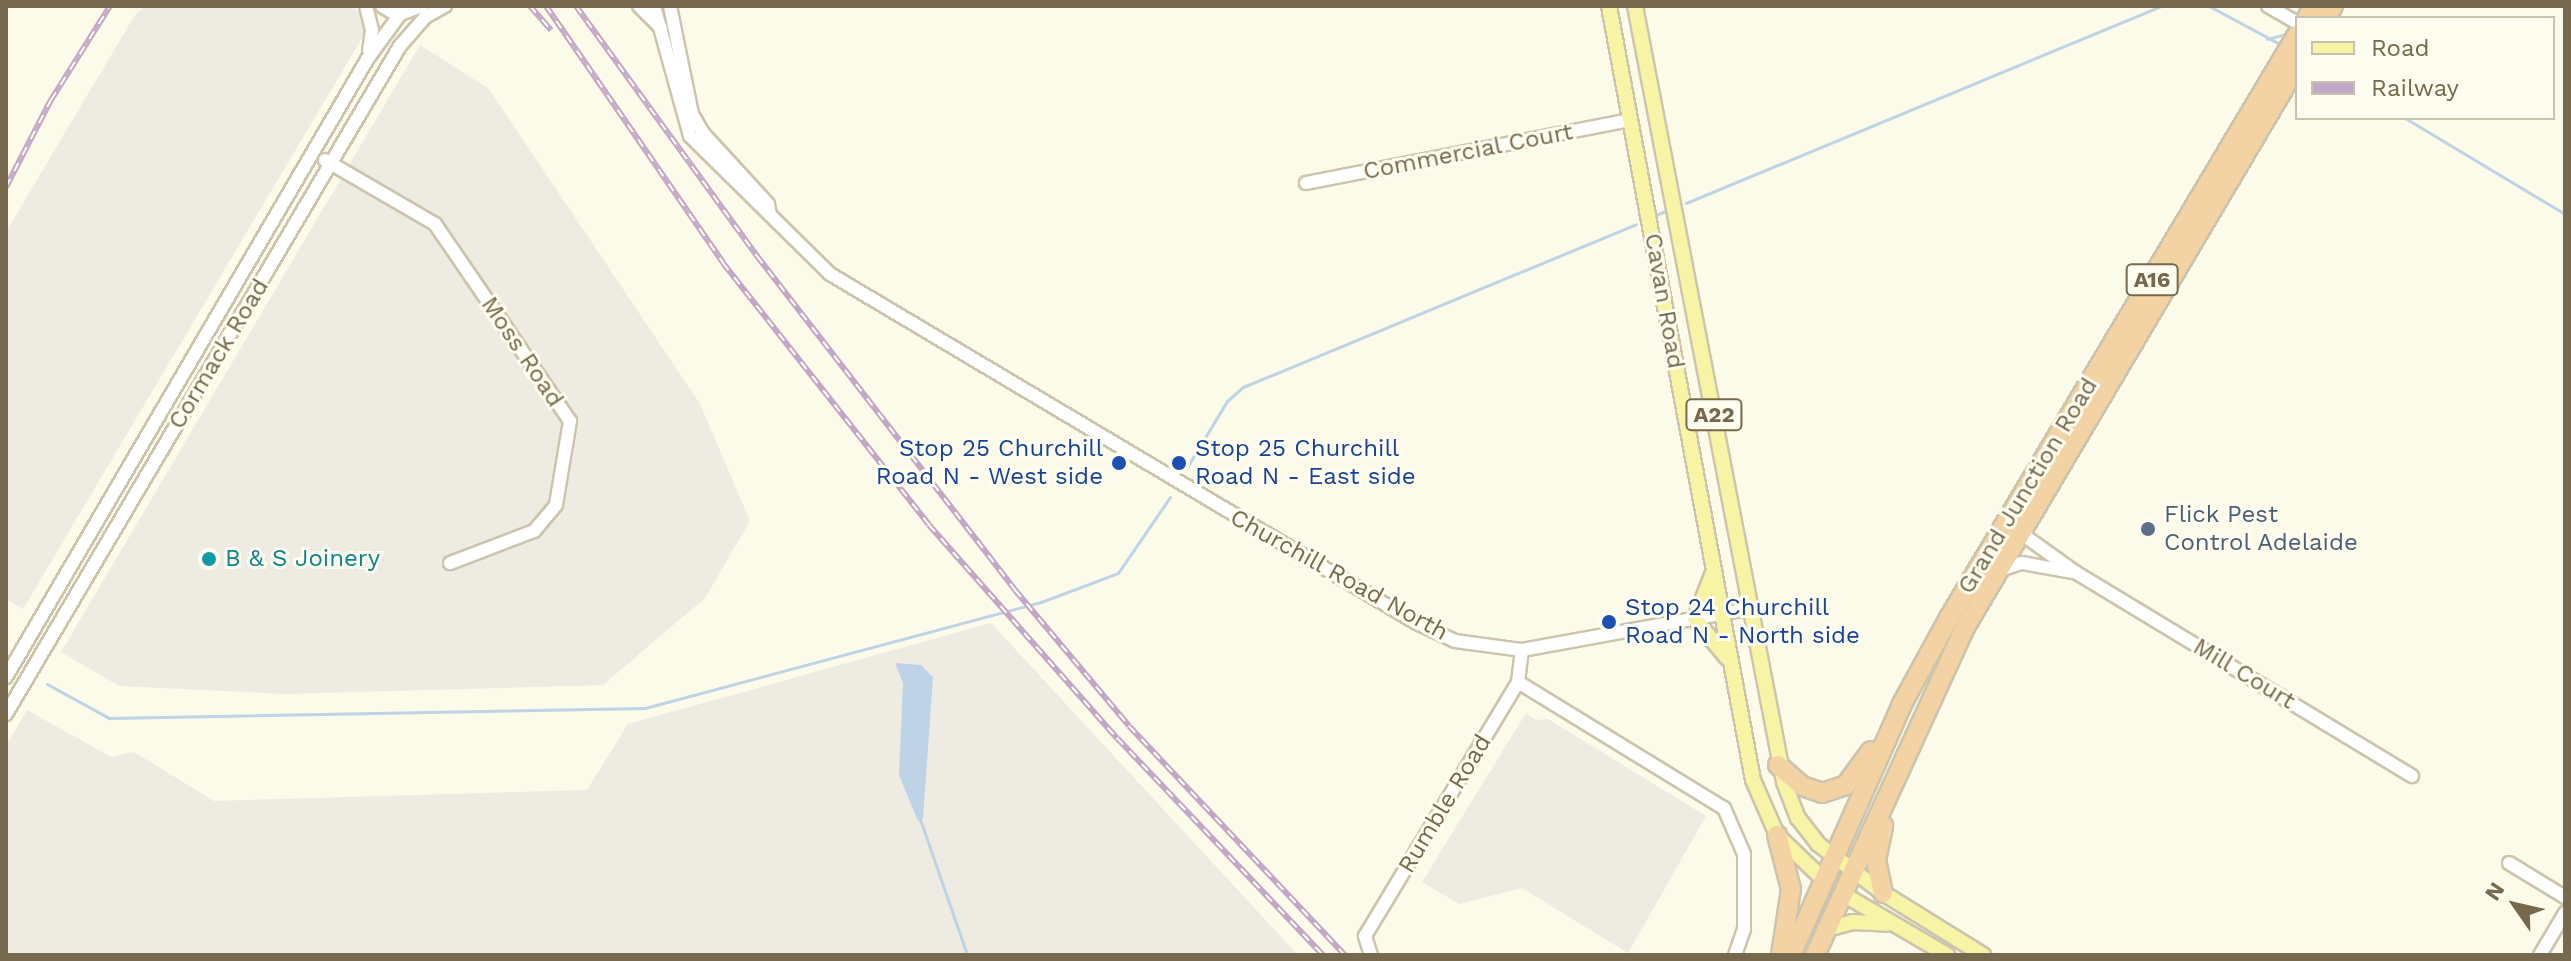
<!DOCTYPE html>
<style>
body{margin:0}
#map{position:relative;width:2571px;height:961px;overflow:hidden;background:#fcfbe9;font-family:"Work Sans",sans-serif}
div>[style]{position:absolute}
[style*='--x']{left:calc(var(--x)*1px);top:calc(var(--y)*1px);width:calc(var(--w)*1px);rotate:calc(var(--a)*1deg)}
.industrial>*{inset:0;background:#edebe2}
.water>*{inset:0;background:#bed3e5}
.stream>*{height:3px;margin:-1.5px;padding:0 1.5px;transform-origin:1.5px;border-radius:1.5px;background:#bed3e5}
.roads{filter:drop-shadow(2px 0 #ccc4ac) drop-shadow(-2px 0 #ccc4ac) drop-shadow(0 2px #ccc4ac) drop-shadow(0 -2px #ccc4ac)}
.minor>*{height:12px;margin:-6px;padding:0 6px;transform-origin:6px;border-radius:6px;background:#fff}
.major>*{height:14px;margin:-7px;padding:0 7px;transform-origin:7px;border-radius:7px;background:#f7f4a5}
.highway>*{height:18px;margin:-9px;padding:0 9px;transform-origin:9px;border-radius:9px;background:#f3d2a3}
.rail>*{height:6px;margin-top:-3px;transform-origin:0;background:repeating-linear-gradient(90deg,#fefdf0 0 9px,#c2a7c6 0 18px);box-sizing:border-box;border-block:2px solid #c2a7c6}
.dots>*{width:22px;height:22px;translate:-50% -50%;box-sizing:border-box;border:4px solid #fefdf0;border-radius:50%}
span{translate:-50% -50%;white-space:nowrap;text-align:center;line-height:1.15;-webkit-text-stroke:6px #fefdf0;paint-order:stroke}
.shield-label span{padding:2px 6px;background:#fefdf0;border:2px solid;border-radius:6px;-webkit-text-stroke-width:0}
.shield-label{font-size:22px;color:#76694d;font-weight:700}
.street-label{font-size:24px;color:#76694d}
.transit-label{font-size:24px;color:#164399}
.right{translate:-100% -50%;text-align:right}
.left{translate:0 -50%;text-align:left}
.service-label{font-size:24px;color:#4e5e75}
.culture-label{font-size:24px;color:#0d838f}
.frame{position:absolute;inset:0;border:8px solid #76694d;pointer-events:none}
.legend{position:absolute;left:2295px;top:16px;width:260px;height:104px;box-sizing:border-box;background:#fefdf0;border:2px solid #c8c2af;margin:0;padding:10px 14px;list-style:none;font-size:24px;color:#76694d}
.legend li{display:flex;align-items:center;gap:16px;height:40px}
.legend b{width:40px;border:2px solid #c8c2af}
.north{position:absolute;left:2475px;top:865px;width:80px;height:80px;-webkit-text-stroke:6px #fefdf0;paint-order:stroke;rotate:304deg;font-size:22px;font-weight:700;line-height:32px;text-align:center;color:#76694d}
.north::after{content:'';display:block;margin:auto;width:28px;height:36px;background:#76694d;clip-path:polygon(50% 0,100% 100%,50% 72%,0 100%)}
</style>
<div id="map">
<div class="industrial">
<i style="clip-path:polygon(145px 6px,351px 6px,362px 15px,365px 33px,23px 609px,6px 599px,6px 232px,135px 15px)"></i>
<i style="clip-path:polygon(420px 45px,489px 89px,700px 404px,750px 521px,705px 598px,603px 685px,286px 694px,119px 686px,61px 652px)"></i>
<i style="clip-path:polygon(991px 623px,1298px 955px,6px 955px,6px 746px,27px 710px,111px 757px,134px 752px,214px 801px,587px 790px,628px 724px)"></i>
<i style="clip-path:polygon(1526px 713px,1536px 720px,1548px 719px,1706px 816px,1628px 953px,1522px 888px,1459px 904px,1422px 882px)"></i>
</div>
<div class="water">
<i style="clip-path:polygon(895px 663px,921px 665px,933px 677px,923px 818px,918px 821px,899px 775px,903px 683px)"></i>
</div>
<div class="stream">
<i style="--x:2209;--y:6;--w:78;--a:28.2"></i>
<i style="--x:2267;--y:39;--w:16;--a:-15"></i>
<i style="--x:2405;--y:118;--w:187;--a:31"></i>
<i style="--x:1686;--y:203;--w:514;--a:-22.53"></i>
<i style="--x:1656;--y:215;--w:13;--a:-23"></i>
<i style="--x:1186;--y:469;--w:79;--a:-58.9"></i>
<i style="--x:1227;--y:401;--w:21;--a:-41"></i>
<i style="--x:1243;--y:387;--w:425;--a:-22.5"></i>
<i style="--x:47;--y:684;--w:71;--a:28.7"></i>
<i style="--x:109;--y:718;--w:536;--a:-1.07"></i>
<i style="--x:645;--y:708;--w:410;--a:-15"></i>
<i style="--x:1041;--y:602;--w:82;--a:-20.6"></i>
<i style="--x:1118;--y:573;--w:92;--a:-55.6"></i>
<i style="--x:920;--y:819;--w:144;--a:70.9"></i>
</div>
<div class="roads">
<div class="minor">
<i style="--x:366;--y:6;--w:25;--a:76"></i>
<i style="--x:372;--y:30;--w:21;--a:98"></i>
<i style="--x:382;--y:6;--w:17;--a:31"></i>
<i style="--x:639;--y:6;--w:31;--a:45"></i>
<i style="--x:654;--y:6;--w:135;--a:74.5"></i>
<i style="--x:690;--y:136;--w:197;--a:44.6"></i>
<i style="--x:830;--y:274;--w:681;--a:30.75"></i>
<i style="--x:1415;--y:622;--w:44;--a:25.4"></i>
<i style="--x:1455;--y:641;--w:68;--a:7.7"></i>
<i style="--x:1522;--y:650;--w:234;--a:-10.3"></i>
<i style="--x:670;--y:6;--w:110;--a:78.5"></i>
<i style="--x:692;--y:114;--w:22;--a:60"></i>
<i style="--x:703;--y:133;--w:96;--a:47.5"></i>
<i style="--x:768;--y:204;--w:11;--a:80"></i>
<i style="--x:2268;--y:6;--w:34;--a:30"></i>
<i style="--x:400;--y:14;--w:23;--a:-20"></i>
<i style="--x:325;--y:160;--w:127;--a:30.2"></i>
<i style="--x:435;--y:224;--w:239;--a:55.6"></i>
<i style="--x:570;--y:421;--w:85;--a:99.5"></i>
<i style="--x:556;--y:505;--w:34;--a:130"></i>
<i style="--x:534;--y:531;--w:90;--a:159.1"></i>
<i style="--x:1306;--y:183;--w:330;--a:-11"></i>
<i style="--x:2015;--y:529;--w:74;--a:35.6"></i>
<i style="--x:2075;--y:572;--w:394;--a:31.2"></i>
<i style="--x:2000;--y:570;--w:23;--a:-18"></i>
<i style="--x:2022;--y:563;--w:51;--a:10.2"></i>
<i style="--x:6;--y:677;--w:717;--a:-59.68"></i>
<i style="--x:368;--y:58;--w:64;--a:-53.8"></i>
<i style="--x:1518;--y:682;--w:241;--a:31.5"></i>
<i style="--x:1724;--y:808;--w:50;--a:66.5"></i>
<i style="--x:1744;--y:854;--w:75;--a:90"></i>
<i style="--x:1744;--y:929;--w:28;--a:109"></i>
<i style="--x:6;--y:714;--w:776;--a:-59.47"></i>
<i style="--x:400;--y:46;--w:38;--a:-49"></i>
<i style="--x:425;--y:17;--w:23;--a:-29"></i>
<i style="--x:2509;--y:863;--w:66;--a:31.3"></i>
<i style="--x:1371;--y:955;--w:20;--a:-108"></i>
<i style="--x:1365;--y:936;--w:297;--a:-58.9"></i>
<i style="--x:1518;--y:682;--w:32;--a:-83"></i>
<i style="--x:2540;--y:955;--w:49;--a:-59.2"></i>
</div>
<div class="major">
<i style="--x:1609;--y:6;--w:787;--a:79.46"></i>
<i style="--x:1753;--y:780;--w:60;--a:66.4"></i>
<i style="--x:1777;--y:835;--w:65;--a:43.8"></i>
<i style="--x:1635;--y:6;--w:790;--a:79.13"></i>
<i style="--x:1784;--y:782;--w:39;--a:69"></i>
<i style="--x:1798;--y:818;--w:33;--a:52"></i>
<i style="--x:1818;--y:844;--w:81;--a:37"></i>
<i style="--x:1883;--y:893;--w:118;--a:31.8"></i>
<i style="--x:1712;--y:575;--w:47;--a:111.1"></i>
<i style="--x:1695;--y:619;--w:50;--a:50.6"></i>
<i style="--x:1843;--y:894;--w:121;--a:30.4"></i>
<i style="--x:1827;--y:929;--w:27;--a:-15"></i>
<i style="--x:1853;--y:922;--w:35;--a:3"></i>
</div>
<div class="highway">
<i style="--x:2307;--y:18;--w:14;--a:-60"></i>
<i style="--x:2326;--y:18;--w:14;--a:-60"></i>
<i style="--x:1778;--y:765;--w:32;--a:41"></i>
<i style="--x:1802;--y:786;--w:21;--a:19"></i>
<i style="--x:1822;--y:793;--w:25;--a:-18"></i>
<i style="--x:1846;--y:785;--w:42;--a:-53.7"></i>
<i style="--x:1777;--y:835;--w:56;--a:75.5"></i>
<i style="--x:1791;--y:889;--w:67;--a:98.6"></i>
<i style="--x:1883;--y:893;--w:34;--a:-102"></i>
<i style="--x:1876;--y:860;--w:35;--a:-78"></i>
<i style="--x:1791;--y:955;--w:274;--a:-66.1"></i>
<i style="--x:1902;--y:704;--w:98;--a:-61.3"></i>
<i style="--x:1949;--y:618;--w:679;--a:-59.17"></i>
<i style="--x:1815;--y:955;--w:358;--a:-65.4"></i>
<i style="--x:1964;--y:629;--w:654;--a:-59.4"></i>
</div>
</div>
<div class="rail">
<i style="--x:530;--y:6;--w:32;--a:49"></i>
<i style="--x:546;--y:6;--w:312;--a:55.4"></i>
<i style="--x:723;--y:263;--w:333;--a:51.8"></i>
<i style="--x:929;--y:525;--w:284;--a:48.6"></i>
<i style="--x:1117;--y:738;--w:299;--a:46.5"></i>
<i style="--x:576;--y:6;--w:309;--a:54.1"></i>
<i style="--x:757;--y:256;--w:422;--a:52.3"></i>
<i style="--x:1015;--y:590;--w:177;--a:50"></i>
<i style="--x:1129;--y:726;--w:315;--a:46.7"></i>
<i style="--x:6;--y:187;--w:98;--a:-62.7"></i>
<i style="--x:51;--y:100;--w:111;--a:-57.9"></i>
</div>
<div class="dots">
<i style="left:1119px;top:463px;background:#1a4fb4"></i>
<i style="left:1179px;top:463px;background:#1a4fb4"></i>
<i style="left:2148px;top:529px;background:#5c6f8a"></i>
<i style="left:209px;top:559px;background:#0f9aa8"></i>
<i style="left:1609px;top:622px;background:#1a4fb4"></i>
</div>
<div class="shield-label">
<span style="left:2152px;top:280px">A16</span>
<span style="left:1714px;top:415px">A22</span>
</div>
<div class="street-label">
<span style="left:1468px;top:152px;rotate:-11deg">Commercial Court</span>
<span style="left:1664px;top:301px;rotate:80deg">Cavan Road</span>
<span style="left:522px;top:352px;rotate:56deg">Moss Road</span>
<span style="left:219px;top:354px;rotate:-59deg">Cormack Road</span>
<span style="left:2028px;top:486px;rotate:-59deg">Grand Junction Road</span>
<span style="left:1339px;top:575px;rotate:29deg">Churchill Road North</span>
<span style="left:2244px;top:674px;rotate:31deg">Mill Court</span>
<span style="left:1445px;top:804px;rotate:-59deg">Rumble Road</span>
</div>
<div class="transit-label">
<span class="right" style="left:1103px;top:463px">Stop 25 Churchill<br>Road N - West side</span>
<span class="left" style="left:1195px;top:463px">Stop 25 Churchill<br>Road N - East side</span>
<span class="left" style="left:1625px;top:622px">Stop 24 Churchill<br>Road N - North side</span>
</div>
<div class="service-label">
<span class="left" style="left:2164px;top:529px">Flick Pest<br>Control Adelaide</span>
</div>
<div class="culture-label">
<span class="left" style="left:225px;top:559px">B &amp; S Joinery</span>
</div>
<div class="frame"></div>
<ul class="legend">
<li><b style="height:10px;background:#f7f4a5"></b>Road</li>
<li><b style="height:10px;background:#c2a7c6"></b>Railway</li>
</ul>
<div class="north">N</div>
</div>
